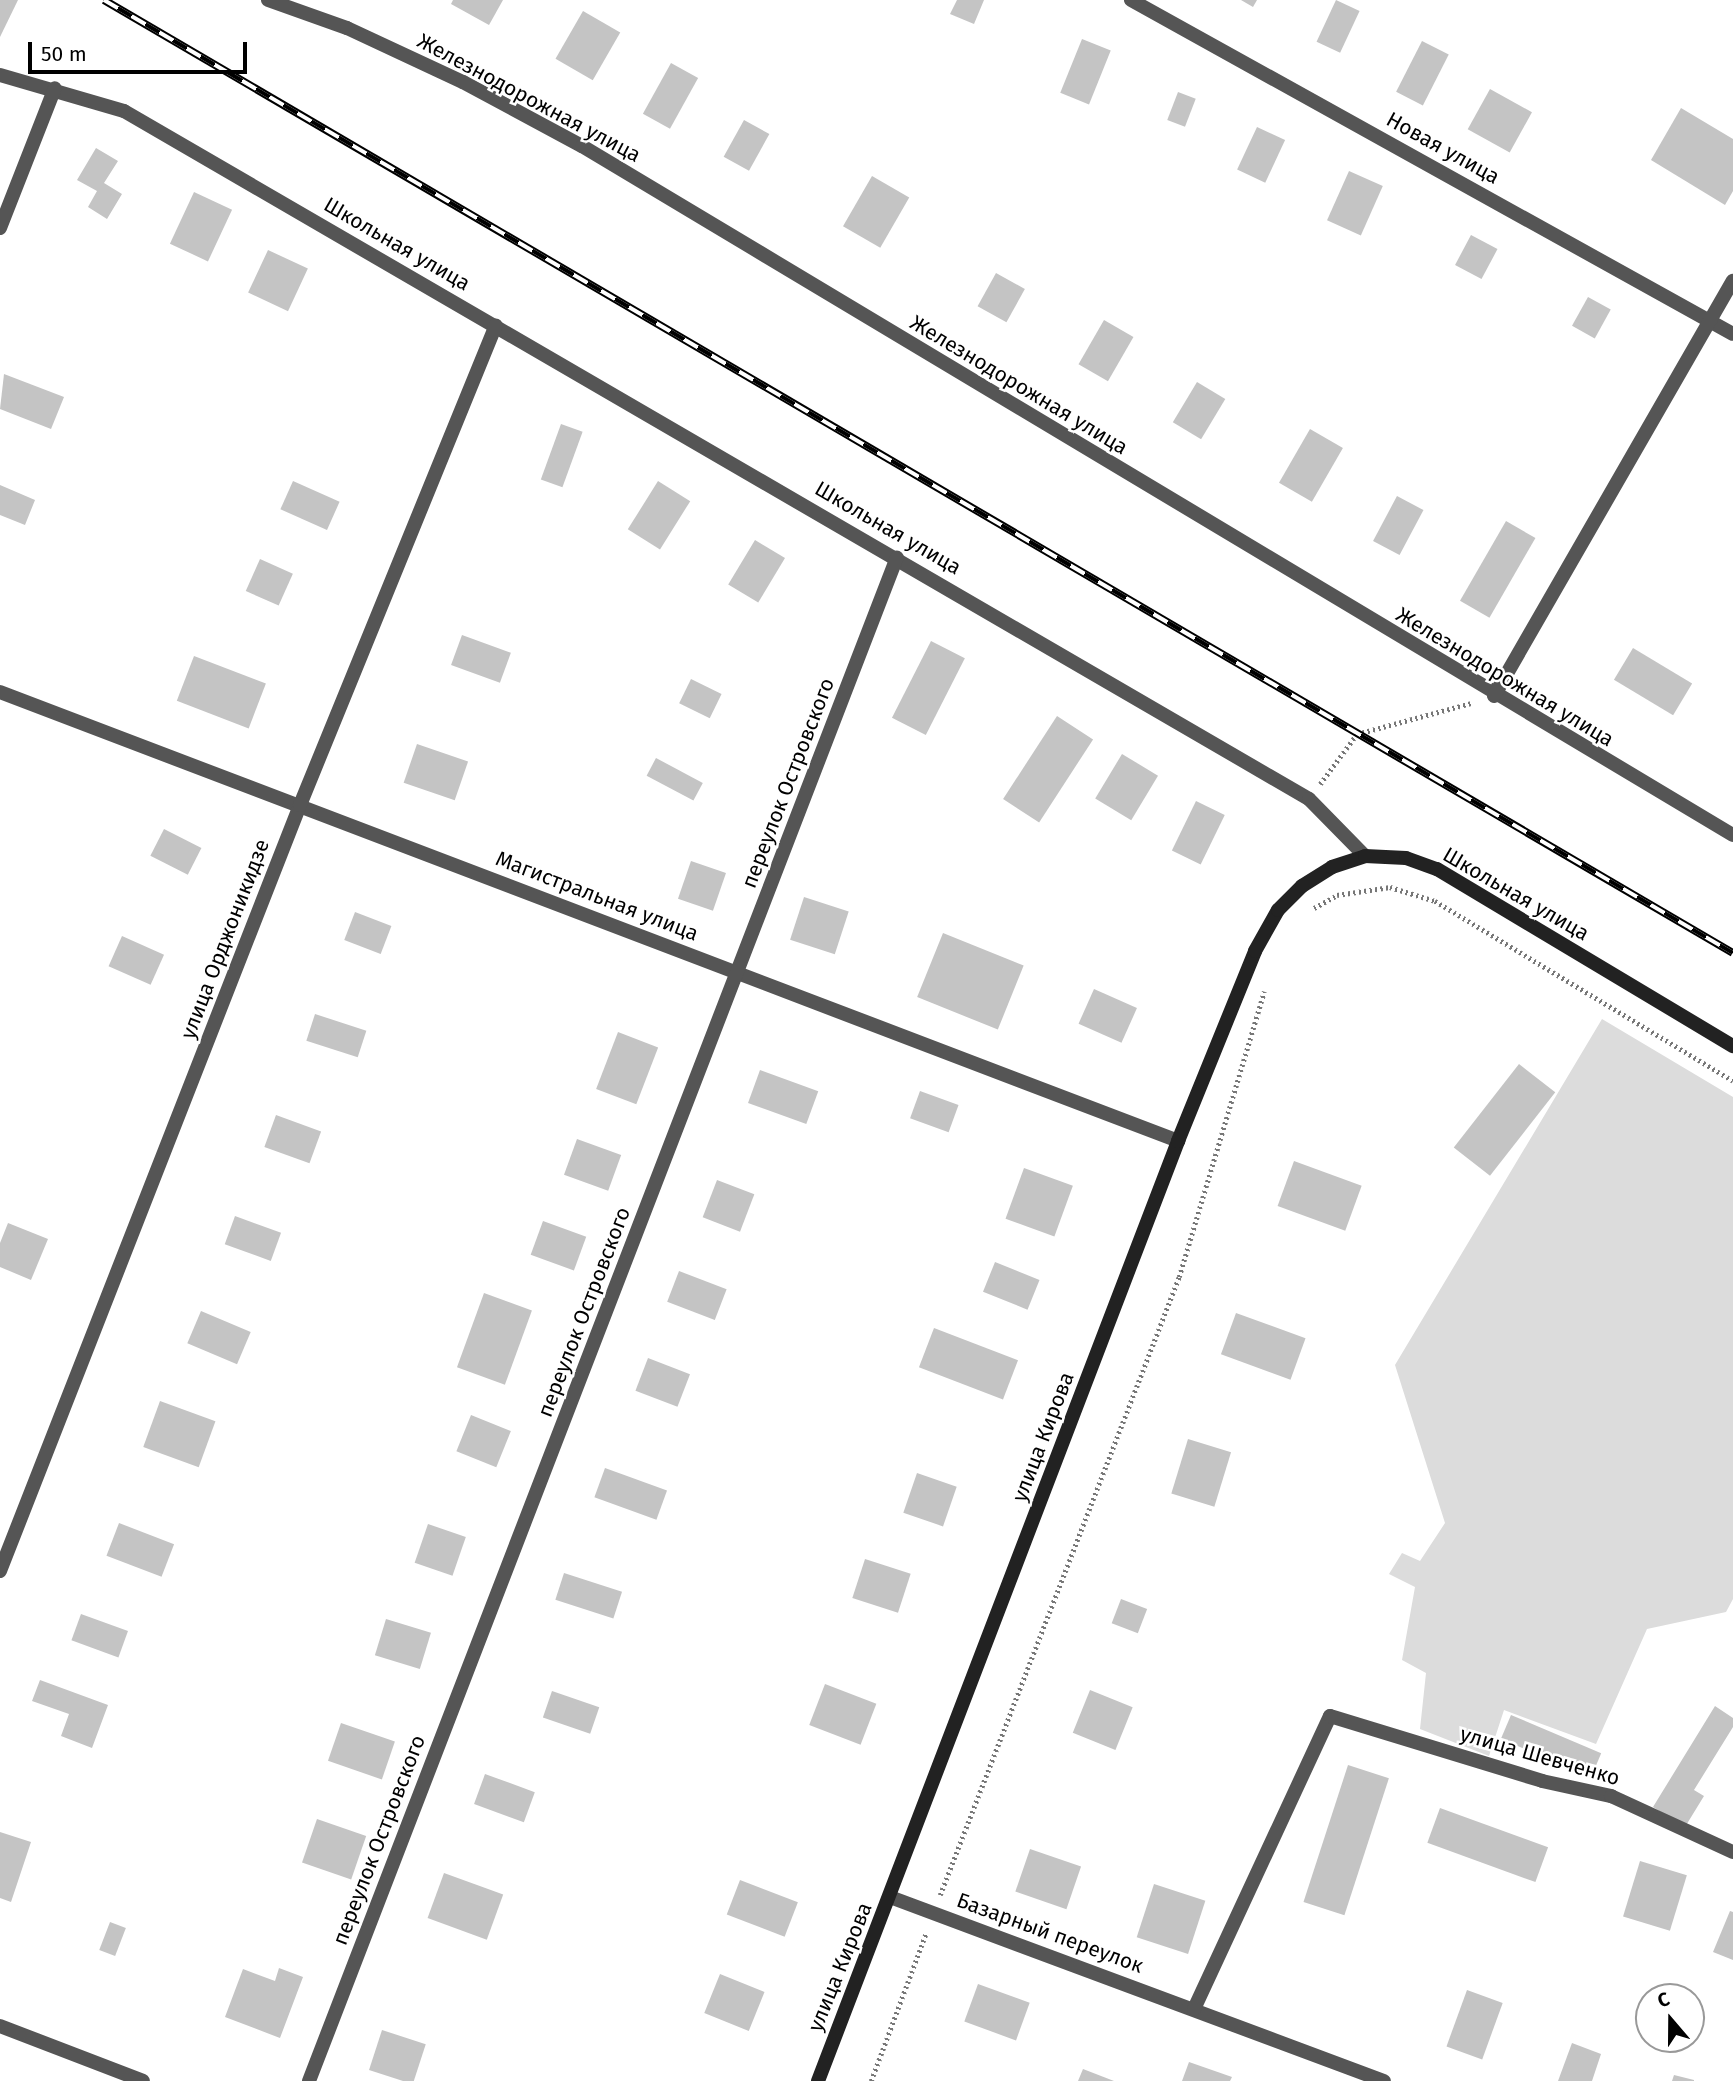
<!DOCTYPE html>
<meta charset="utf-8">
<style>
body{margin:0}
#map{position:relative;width:1733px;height:2081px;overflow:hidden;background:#fff;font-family:"Fira Sans",sans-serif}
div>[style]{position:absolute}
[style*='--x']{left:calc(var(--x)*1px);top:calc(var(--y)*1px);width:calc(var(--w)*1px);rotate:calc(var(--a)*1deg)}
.green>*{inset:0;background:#dcdcdc}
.building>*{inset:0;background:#c4c4c4;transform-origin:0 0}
.path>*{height:4.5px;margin-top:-2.25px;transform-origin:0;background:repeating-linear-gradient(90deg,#777 0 2px,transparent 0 5.5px)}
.street>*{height:14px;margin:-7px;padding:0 7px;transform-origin:7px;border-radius:7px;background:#555}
.secondary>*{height:14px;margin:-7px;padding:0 7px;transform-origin:7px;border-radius:7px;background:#222}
.rail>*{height:8px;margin-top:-4px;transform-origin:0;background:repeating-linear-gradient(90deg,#fff 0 16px,#000 0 32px);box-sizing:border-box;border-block:2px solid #000}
span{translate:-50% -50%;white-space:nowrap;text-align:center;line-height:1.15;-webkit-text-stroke:5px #fff;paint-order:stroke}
.street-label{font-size:21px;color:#000}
.north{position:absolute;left:1635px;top:1983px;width:70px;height:70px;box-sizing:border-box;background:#fff;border:2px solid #999;border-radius:50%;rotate:340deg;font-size:19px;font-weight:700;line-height:28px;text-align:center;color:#000}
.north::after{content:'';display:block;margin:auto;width:24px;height:32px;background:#000;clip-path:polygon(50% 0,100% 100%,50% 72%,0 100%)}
.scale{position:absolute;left:28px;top:42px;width:219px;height:32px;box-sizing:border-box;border:4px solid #000;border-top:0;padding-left:9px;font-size:21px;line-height:24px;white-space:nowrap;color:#000;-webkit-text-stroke:5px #fff;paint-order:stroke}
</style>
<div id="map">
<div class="green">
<i style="clip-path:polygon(1602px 1019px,1733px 1097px,1733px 1599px,1726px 1612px,1647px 1629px,1596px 1744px,1504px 1710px,1489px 1756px,1420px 1729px,1426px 1673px,1402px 1660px,1415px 1587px,1389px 1574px,1402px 1553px,1420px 1561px,1445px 1523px,1395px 1365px)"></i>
</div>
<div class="building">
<i style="clip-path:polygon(0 0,18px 0,0 37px)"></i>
<i style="clip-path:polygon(453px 0,503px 0,489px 25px,451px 4px)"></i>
<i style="clip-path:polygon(957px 0,984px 0,974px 24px,950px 14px)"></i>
<i style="clip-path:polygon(1241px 0,1257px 0,1253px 7px)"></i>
<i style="left:1336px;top:0;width:26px;height:46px;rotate:25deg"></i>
<i style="left:583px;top:11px;width:43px;height:55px;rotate:30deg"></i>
<i style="left:1082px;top:39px;width:31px;height:58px;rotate:22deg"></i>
<i style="left:1422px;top:41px;width:30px;height:57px;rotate:27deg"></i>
<i style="left:671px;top:63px;width:31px;height:58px;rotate:29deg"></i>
<i style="left:1490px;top:89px;width:48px;height:46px;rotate:29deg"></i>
<i style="left:1178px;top:92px;width:19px;height:30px;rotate:21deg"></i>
<i style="clip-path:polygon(1681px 108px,1733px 139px,1733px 191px,1725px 205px,1651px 160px)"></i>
<i style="left:744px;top:120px;width:29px;height:42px;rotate:29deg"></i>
<i style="left:1257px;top:127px;width:31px;height:47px;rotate:25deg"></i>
<i style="clip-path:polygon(96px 148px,118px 161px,104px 183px,122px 194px,107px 219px,88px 207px,97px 191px,77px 180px)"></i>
<i style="left:1349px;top:171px;width:37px;height:54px;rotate:24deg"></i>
<i style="left:872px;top:176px;width:43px;height:58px;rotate:30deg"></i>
<i style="left:194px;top:192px;width:42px;height:57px;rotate:25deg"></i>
<i style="left:1471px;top:235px;width:30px;height:34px;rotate:28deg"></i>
<i style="left:268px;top:250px;width:44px;height:47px;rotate:25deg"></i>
<i style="left:996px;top:273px;width:33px;height:38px;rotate:29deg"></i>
<i style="left:1588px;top:297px;width:26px;height:33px;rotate:29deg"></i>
<i style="left:1104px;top:320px;width:34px;height:51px;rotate:30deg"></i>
<i style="clip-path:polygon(4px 374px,64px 397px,51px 429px,0 409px)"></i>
<i style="left:1197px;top:382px;width:33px;height:47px;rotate:31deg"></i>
<i style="left:561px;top:424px;width:23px;height:59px;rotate:20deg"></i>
<i style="left:1310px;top:429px;width:38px;height:62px;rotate:30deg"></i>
<i style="left:293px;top:481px;width:51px;height:31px;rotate:24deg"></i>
<i style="left:658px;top:481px;width:38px;height:57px;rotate:32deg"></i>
<i style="clip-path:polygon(0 485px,35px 500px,25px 525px,0 515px)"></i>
<i style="left:1397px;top:496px;width:30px;height:51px;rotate:28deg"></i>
<i style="left:1506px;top:521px;width:34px;height:92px;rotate:30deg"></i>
<i style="left:755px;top:540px;width:35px;height:52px;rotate:31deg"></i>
<i style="left:260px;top:559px;width:36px;height:35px;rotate:24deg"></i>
<i style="left:462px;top:635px;width:52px;height:32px;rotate:20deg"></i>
<i style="left:931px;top:641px;width:38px;height:86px;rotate:27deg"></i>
<i style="left:1633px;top:648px;width:69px;height:37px;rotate:31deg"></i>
<i style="left:194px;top:656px;width:77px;height:48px;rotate:21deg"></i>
<i style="left:691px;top:679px;width:34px;height:27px;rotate:26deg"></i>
<i style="left:1057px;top:716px;width:43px;height:99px;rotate:33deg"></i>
<i style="left:417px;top:744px;width:54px;height:41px;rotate:19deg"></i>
<i style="left:1122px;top:754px;width:42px;height:52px;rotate:31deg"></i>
<i style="left:656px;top:758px;width:53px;height:20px;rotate:28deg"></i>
<i style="left:1196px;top:801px;width:32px;height:55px;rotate:26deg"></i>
<i style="left:164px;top:829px;width:42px;height:30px;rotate:27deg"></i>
<i style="left:691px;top:861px;width:37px;height:40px;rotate:19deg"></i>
<i style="left:804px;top:897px;width:47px;height:45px;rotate:18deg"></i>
<i style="left:355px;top:912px;width:39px;height:30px;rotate:21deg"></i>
<i style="left:943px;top:933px;width:87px;height:69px;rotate:22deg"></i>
<i style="left:122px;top:936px;width:46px;height:33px;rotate:24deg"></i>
<i style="left:1094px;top:989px;width:47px;height:38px;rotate:24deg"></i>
<i style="left:315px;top:1014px;width:54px;height:28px;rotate:18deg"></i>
<i style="left:618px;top:1032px;width:43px;height:61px;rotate:21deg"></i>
<i style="left:1519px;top:1064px;width:46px;height:106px;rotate:38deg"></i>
<i style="left:760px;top:1070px;width:62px;height:35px;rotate:20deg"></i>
<i style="left:920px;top:1091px;width:41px;height:29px;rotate:20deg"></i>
<i style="left:276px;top:1115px;width:48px;height:34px;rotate:20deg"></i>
<i style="left:577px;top:1139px;width:47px;height:38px;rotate:20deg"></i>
<i style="left:1294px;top:1161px;width:72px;height:48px;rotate:20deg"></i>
<i style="left:1024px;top:1168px;width:52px;height:54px;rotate:20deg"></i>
<i style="left:717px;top:1180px;width:40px;height:40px;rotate:21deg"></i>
<i style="left:235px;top:1216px;width:49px;height:30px;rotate:20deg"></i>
<i style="left:543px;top:1221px;width:46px;height:36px;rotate:20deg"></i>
<i style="clip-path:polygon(8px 1223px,48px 1239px,31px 1280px,0 1267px,0 1243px)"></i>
<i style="left:995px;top:1262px;width:48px;height:32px;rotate:22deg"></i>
<i style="left:679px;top:1271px;width:51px;height:33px;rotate:21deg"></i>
<i style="left:484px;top:1293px;width:51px;height:79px;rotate:20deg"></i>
<i style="left:201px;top:1311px;width:54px;height:35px;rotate:23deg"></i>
<i style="left:1236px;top:1313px;width:74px;height:44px;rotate:20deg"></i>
<i style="left:934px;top:1328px;width:90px;height:42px;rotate:21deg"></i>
<i style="left:648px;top:1358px;width:45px;height:35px;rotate:21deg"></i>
<i style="left:160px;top:1401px;width:59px;height:49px;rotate:20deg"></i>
<i style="left:471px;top:1415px;width:43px;height:39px;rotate:22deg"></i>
<i style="left:1188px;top:1439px;width:45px;height:57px;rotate:17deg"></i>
<i style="left:605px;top:1468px;width:66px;height:31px;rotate:20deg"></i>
<i style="left:917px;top:1473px;width:42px;height:42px;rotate:19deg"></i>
<i style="left:119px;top:1523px;width:59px;height:35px;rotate:21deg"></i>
<i style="left:428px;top:1524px;width:40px;height:41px;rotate:19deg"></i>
<i style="left:865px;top:1559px;width:48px;height:41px;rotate:18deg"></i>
<i style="left:564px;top:1573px;width:61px;height:28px;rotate:18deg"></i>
<i style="left:1121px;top:1599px;width:28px;height:26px;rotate:21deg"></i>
<i style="left:81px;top:1614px;width:50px;height:28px;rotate:20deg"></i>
<i style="left:386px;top:1619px;width:47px;height:38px;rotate:17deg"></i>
<i style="clip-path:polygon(40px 1680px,108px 1705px,92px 1748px,61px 1736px,69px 1714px,32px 1701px)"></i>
<i style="left:825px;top:1684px;width:55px;height:44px;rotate:21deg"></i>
<i style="left:1090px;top:1690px;width:46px;height:46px;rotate:22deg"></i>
<i style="left:552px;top:1691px;width:50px;height:28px;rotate:19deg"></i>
<i style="clip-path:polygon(1715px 1706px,1733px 1718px,1733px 1727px,1694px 1790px,1704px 1796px,1685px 1827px,1653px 1807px)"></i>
<i style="left:1511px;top:1715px;width:98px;height:26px;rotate:23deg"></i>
<i style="left:341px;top:1723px;width:57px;height:40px;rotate:19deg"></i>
<i style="left:1348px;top:1765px;width:43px;height:144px;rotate:18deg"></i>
<i style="left:485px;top:1774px;width:53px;height:32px;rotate:20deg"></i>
<i style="left:1440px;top:1808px;width:115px;height:37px;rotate:20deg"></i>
<i style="left:317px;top:1819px;width:52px;height:46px;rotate:19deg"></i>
<i style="clip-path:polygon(0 1832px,31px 1842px,11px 1902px,0 1898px)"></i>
<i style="left:1030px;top:1849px;width:54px;height:45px;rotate:19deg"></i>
<i style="left:1640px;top:1861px;width:49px;height:58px;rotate:17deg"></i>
<i style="left:444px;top:1873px;width:63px;height:48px;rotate:20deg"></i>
<i style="left:740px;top:1880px;width:62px;height:37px;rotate:21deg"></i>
<i style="left:1154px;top:1884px;width:54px;height:56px;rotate:18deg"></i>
<i style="clip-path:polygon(1730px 1911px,1733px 1912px,1733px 1960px,1713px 1952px)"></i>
<i style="left:110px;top:1922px;width:17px;height:30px;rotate:21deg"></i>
<i style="clip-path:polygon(279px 1968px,303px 1977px,280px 2038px,225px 2017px,243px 1969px,275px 1981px)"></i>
<i style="left:720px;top:1974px;width:48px;height:42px;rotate:22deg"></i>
<i style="left:978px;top:1984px;width:55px;height:40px;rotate:20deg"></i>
<i style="left:1467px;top:1990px;width:38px;height:60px;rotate:20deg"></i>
<i style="left:382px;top:2030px;width:46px;height:42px;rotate:18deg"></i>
<i style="clip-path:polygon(1572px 2043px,1601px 2054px,1592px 2081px,1558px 2081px)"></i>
<i style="clip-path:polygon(1189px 2062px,1232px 2077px,1230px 2081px,1182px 2081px)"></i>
<i style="clip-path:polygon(1083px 2069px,1114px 2081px,1078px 2081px)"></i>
<i style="clip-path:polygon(1674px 2075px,1694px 2080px,1694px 2081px,1672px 2081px)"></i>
</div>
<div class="path">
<i style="--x:1320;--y:784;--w:62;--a:-53.5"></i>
<i style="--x:1357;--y:734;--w:118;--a:-15.2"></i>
<i style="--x:1314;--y:908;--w:26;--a:-29"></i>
<i style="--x:1337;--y:895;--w:54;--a:-8.6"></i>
<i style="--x:1390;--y:887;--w:47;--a:17.3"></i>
<i style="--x:1435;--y:901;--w:348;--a:31.1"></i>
<i style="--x:940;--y:1895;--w:663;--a:-68.86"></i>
<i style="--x:1179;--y:1277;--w:298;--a:-73.4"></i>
<i style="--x:871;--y:2081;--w:158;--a:-69.6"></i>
</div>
<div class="street">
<i style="--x:268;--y:0;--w:84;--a:19.5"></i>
<i style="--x:347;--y:28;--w:128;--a:25"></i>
<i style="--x:463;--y:82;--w:135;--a:28.3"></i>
<i style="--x:582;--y:146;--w:1341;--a:30.91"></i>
<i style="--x:1131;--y:0;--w:688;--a:29.02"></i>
<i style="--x:0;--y:75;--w:129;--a:16.2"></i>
<i style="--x:124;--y:111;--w:1370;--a:30.14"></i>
<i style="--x:1309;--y:799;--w:80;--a:45.5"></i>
<i style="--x:0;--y:228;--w:150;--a:-68.6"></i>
<i style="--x:0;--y:692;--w:1261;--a:20.86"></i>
<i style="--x:1494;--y:696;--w:479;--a:-60.1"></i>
<i style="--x:0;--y:1571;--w:823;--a:-68.61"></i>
<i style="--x:300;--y:805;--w:518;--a:-67.79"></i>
<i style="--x:890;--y:1897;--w:527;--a:20.43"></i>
<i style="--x:1194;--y:2009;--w:323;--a:-65.1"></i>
<i style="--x:1330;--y:1716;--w:222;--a:17"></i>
<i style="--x:1542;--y:1781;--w:71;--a:12.3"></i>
<i style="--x:1611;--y:1796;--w:134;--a:24.7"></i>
<i style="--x:0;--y:2026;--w:153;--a:21"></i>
<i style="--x:309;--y:2081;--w:1633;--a:-68.9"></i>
</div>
<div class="secondary">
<i style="--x:818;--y:2081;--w:1007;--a:-69.04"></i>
<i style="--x:1178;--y:1141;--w:205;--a:-67.9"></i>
<i style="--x:1255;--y:951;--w:47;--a:-60.7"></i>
<i style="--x:1278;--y:910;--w:34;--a:-45"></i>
<i style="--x:1302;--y:886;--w:36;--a:-32"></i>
<i style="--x:1332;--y:867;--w:35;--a:-18"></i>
<i style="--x:1365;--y:856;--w:41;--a:2.8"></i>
<i style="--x:1406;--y:858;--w:33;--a:20"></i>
<i style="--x:1437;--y:869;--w:345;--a:30.9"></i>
</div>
<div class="rail">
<i style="--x:104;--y:0;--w:1887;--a:30.33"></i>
</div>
<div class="street-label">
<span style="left:529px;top:98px;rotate:28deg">Железнодорожная улица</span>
<span style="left:1443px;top:148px;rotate:29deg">Новая улица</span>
<span style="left:397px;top:244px;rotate:30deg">Школьная улица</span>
<span style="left:1019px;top:385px;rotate:31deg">Железнодорожная улица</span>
<span style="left:888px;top:528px;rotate:30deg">Школьная улица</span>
<span style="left:1505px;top:677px;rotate:31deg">Железнодорожная улица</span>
<span style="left:788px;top:783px;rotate:-69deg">переулок Островского</span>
<span style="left:1516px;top:894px;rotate:30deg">Школьная улица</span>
<span style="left:597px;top:896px;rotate:21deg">Магистральная улица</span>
<span style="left:225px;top:939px;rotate:-69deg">улица Орджоникидзе</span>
<span style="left:584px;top:1312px;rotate:-69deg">переулок Островского</span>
<span style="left:1043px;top:1437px;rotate:-69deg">улица Кирова</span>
<span style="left:1540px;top:1756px;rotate:16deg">улица Шевченко</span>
<span style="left:379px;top:1840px;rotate:-69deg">переулок Островского</span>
<span style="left:1050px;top:1933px;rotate:20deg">Базарный переулок</span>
<span style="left:840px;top:1967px;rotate:-68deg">улица Кирова</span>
</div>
<div class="north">С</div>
<div class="scale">50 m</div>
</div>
